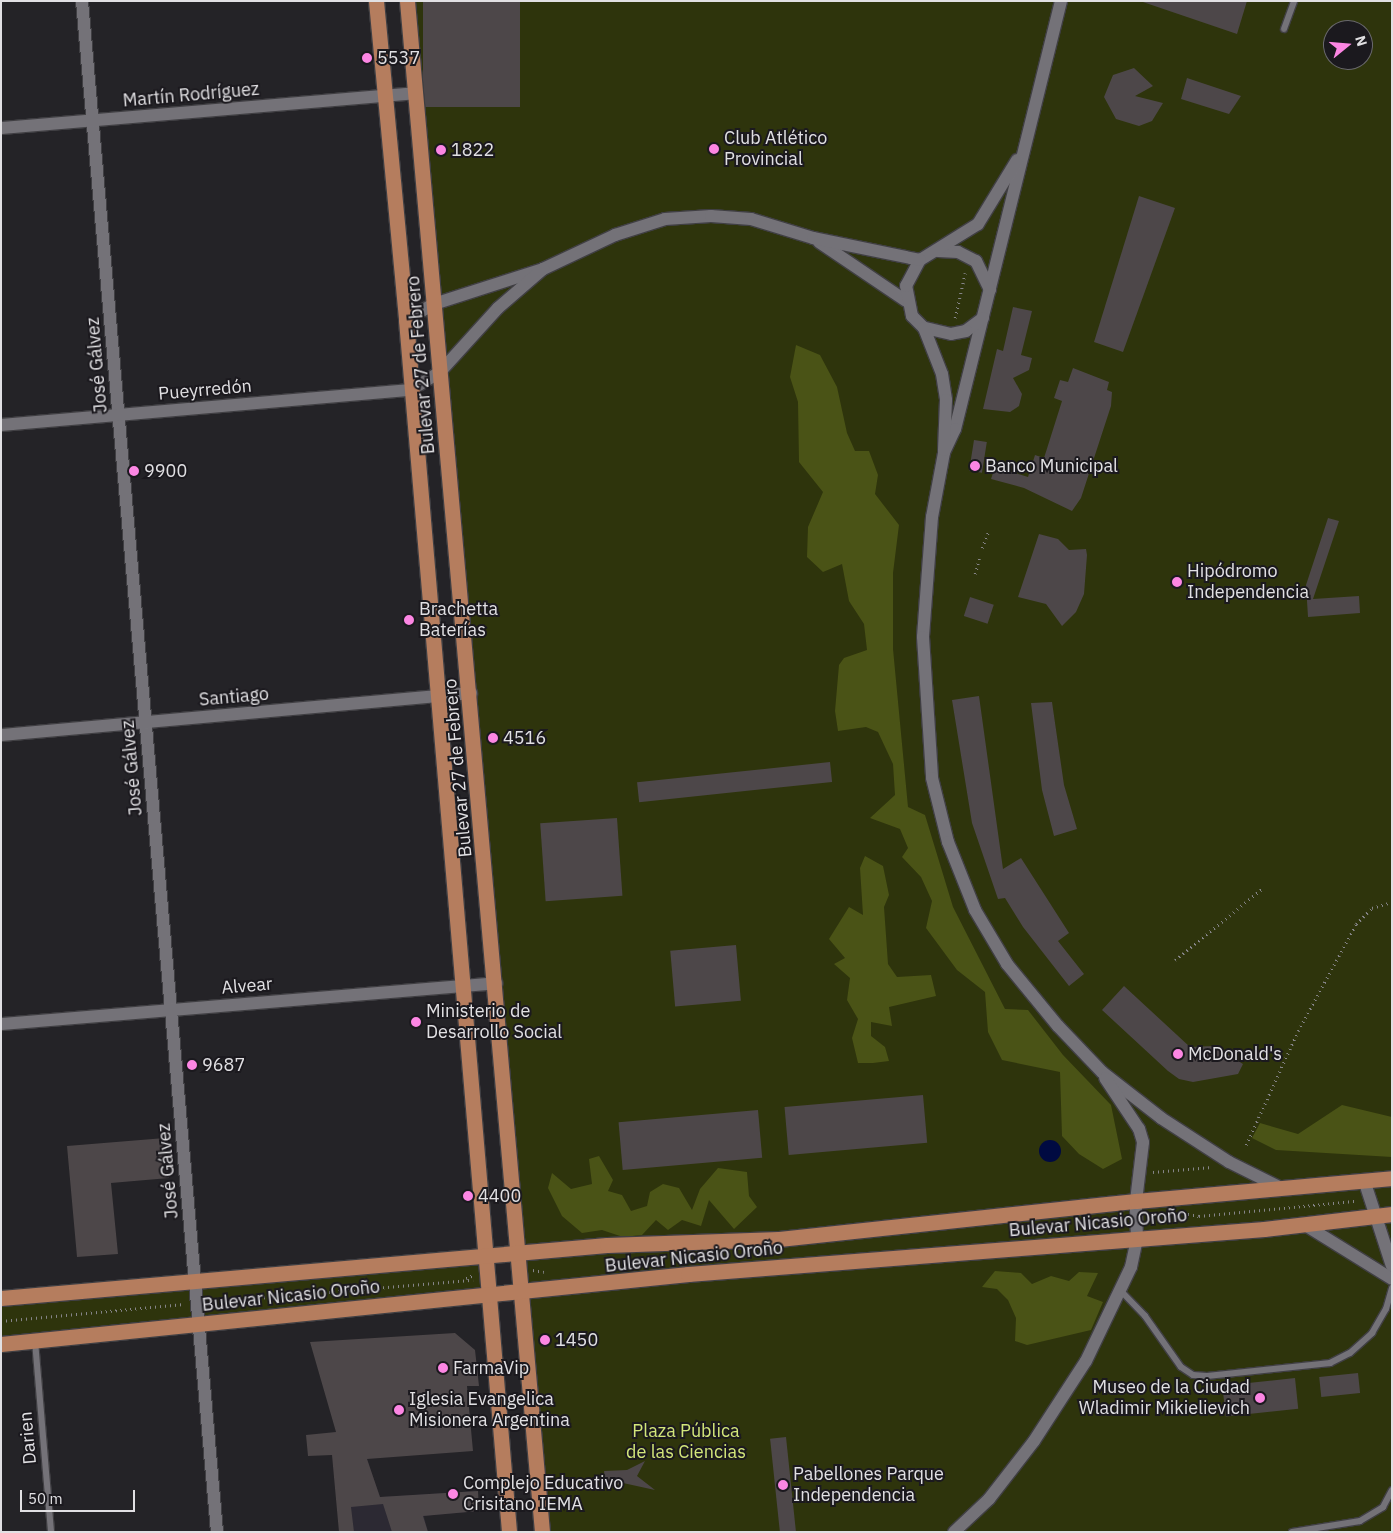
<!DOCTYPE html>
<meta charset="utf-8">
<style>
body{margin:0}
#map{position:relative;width:1393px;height:1533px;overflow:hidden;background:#242327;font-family:"IBM Plex Sans",sans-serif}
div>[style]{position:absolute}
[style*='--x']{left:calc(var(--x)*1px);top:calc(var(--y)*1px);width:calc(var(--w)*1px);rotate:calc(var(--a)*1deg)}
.built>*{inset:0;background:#2c2933}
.green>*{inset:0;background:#2e340c}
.forest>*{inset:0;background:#4a5316}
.water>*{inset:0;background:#000a41}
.round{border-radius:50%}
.building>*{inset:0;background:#4d4749;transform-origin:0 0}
.path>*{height:2.5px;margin-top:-1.25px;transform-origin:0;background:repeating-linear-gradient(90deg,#858487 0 1px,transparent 0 5px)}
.roads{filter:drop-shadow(1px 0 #403f43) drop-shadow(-1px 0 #403f43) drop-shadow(0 1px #403f43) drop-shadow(0 -1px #403f43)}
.lane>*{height:6px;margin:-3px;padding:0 3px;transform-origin:3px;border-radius:3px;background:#747278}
.street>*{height:12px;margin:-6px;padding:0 6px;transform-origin:6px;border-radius:6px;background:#747278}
.primary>*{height:15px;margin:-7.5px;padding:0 7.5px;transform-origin:7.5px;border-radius:7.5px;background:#b57d5e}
.dots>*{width:14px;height:14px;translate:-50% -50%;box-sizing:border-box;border:2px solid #1b191e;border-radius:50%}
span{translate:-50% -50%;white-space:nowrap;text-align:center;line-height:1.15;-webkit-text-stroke:4px #1b191e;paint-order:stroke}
.poi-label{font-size:18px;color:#e1e0e3}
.left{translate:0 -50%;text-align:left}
.right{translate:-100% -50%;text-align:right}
.street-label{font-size:18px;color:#e1e0e3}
.park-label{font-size:18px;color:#d3e67a}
.frame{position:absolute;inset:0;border:2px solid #e1e0e3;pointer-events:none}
.north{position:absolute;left:1323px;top:20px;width:50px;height:50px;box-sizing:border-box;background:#1b191e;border:1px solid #6a696d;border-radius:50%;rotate:73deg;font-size:14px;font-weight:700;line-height:20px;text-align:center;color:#e1e0e3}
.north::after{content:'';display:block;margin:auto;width:18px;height:22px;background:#fc86e3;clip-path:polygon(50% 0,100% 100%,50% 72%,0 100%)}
.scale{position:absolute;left:20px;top:1490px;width:115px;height:22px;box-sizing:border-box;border:2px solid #e1e0e3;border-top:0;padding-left:6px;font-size:15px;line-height:18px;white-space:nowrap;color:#e1e0e3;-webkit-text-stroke:4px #1b191e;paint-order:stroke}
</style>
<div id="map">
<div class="built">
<i style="clip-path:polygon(367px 1459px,380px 1497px,477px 1491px,479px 1511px,424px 1516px,428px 1532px,339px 1532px)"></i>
</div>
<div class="green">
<i style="clip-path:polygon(evenodd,407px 1px,1392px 1px,1392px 1532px,542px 1532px,407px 1px,1333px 30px,1363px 30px,1363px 60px,1333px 60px,1333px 30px)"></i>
<i style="clip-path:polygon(484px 1259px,487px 1294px,1px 1344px,1px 1298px)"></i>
</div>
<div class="forest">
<i style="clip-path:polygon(796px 345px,820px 355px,837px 387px,847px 433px,855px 451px,869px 451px,878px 475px,875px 494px,899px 525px,893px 573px,893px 649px,908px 807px,925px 815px,953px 907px,1005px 1009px,1028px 1010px,1063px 1055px,1111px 1105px,1122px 1159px,1103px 1169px,1079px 1154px,1062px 1136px,1060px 1072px,1002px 1060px,988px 1032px,985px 992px,957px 970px,926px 928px,932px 901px,921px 877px,902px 857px,908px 848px,900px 829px,870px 818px,895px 795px,893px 764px,878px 732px,866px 727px,838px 731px,835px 711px,839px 665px,844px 658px,867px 650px,864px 624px,849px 601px,842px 564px,823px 572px,807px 557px,808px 527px,823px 492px,799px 462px,798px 402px,790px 377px)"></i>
<i style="clip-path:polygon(865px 856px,883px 866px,889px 895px,884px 907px,888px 964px,897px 977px,931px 975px,936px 996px,889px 1007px,892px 1026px,871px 1022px,871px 1036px,885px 1047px,889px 1061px,873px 1063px,858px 1063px,852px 1038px,858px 1019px,847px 1000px,850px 978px,834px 964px,845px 958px,829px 939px,849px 907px,863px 915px,860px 868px)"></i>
<i style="clip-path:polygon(1342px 1105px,1392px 1117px,1392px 1157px,1276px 1150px,1252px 1138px,1260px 1123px,1298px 1134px)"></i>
<i style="clip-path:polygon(599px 1156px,613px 1180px,608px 1191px,622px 1195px,631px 1211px,647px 1206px,650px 1192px,663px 1184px,679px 1188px,692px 1210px,700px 1189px,718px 1168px,747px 1172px,749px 1196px,757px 1207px,734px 1229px,709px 1200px,701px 1226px,682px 1220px,668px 1230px,656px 1220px,642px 1235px,623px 1237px,602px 1230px,582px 1233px,562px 1216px,548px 1188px,552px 1173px,571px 1189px,592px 1184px,589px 1159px)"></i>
<i style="clip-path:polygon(995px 1271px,1021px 1273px,1032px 1284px,1051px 1276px,1069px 1281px,1079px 1272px,1098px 1273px,1087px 1296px,1103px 1302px,1091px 1330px,1027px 1345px,1015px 1341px,1016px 1318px,1008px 1300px,997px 1289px,982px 1287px)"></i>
</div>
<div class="water">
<i class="round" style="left:1039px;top:1140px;width:22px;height:22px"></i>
</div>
<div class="building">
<i style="left:423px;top:1px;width:97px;height:106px"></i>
<i style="clip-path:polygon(1140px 1px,1247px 1px,1237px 34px)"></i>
<i style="clip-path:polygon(1134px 68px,1153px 86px,1135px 96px,1163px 103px,1152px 121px,1139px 126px,1116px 119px,1104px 97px,1113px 75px)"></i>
<i style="clip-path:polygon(1187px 78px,1241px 96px,1229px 114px,1181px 99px)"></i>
<i style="clip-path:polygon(1139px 196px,1175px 208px,1123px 352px,1094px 342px)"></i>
<i style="clip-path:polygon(1013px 307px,1032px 311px,1021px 355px,1032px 358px,1029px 370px,1013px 378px,1022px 394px,1019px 406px,1010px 412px,983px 409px,997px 349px,1003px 351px)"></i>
<i style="clip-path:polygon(1073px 368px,1109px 382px,1107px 390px,1112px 392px,1111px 406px,1081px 498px,1072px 511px,1024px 488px,991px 479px,995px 467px,1028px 477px,1035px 455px,1044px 458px,1062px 401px,1054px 398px,1060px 380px,1068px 382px)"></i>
<i style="left:974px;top:440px;width:13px;height:31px;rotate:9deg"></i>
<i style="clip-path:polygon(1328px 518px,1339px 521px,1313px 599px,1359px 596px,1360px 613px,1308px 617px,1306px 585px)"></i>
<i style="clip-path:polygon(1039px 534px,1058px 539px,1069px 550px,1086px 549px,1087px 555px,1084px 594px,1076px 612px,1062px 626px,1046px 604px,1018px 597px)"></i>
<i style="left:970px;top:597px;width:25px;height:20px;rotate:18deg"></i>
<i style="clip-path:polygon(979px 696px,1003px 869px,1021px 858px,1069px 933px,1058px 941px,1084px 974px,1069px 986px,1023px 927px,1005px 898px,998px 899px,972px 823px,952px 700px)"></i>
<i style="clip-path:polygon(1052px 702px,1064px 785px,1077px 829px,1054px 836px,1042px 790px,1031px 703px)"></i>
<i style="left:830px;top:762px;width:20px;height:194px;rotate:84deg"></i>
<i style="left:617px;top:818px;width:78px;height:77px;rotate:86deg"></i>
<i style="left:736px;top:945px;width:56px;height:66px;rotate:85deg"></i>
<i style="clip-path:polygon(1124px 986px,1190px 1047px,1214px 1046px,1243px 1064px,1238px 1074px,1193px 1082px,1179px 1079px,1168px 1071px,1102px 1010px)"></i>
<i style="left:923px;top:1095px;width:48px;height:139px;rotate:85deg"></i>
<i style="left:758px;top:1110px;width:48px;height:140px;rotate:85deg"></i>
<i style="clip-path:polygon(165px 1138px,169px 1178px,111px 1183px,118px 1254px,77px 1257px,67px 1146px)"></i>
<i style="clip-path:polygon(455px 1333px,475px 1350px,479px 1386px,467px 1386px,473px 1451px,367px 1459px,380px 1497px,478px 1491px,479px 1511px,423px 1516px,428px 1532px,392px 1532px,383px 1504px,351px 1507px,354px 1532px,339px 1532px,332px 1455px,308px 1456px,306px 1435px,336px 1432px,310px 1342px)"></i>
<i style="left:1358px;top:1373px;width:20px;height:39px;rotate:84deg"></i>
<i style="left:1295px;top:1378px;width:31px;height:73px;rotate:84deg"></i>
<i style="left:786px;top:1437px;width:96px;height:16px;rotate:84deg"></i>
<i style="clip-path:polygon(645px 1461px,637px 1476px,655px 1490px,623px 1483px,606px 1489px,604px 1471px,627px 1470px)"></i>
</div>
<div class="path">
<i style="--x:955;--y:318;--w:46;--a:-77.5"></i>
<i style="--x:982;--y:548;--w:17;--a:-69"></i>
<i style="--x:975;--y:574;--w:16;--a:-75"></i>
<i style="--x:1175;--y:960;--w:114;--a:-39.3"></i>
<i style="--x:1246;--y:1145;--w:125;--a:-65.5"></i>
<i style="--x:1298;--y:1031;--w:122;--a:-61.5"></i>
<i style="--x:1356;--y:924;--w:23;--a:-45"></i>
<i style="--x:1372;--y:908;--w:21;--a:-17"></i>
<i style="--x:1153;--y:1172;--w:59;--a:-4.8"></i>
<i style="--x:1183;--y:1213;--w:16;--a:11"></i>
<i style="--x:1199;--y:1216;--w:158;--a:-5.5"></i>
<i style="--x:1045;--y:1230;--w:18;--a:-16"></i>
<i style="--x:533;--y:1270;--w:11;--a:10"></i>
<i style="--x:466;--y:1278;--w:9;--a:-21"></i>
<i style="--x:209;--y:1302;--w:265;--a:-4.8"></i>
<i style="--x:1;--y:1321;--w:184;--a:-5.3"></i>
</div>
<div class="roads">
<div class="lane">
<i style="--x:1284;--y:29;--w:30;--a:-70"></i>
<i style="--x:1120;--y:1290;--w:36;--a:46"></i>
<i style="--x:1145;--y:1316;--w:62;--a:54.8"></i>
<i style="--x:1181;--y:1367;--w:14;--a:34"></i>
<i style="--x:1193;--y:1375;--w:14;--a:4"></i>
<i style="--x:1207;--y:1376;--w:124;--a:-6"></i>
<i style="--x:1330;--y:1363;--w:22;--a:-27"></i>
<i style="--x:1350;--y:1353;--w:30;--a:-42"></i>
<i style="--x:1372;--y:1333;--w:28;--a:-60"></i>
<i style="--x:1386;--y:1309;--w:22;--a:-74"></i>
<i style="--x:35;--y:1341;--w:192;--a:85.2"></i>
<i style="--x:1292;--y:1532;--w:69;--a:-9.2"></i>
<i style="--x:1360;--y:1521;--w:27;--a:-31"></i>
<i style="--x:1383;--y:1507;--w:19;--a:-62"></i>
</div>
<div class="street">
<i style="--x:82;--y:1;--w:1537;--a:84.96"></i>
<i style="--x:1061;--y:1;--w:441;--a:103.9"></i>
<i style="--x:955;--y:429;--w:26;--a:115"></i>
<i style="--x:944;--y:453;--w:65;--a:100.6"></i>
<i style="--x:932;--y:517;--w:120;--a:94.3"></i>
<i style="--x:923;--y:637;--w:141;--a:86.3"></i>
<i style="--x:932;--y:778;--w:66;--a:76"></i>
<i style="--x:948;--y:842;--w:73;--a:68.3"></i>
<i style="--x:975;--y:910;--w:63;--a:59.3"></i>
<i style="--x:1007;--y:964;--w:80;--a:50.6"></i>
<i style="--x:1058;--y:1026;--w:64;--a:46.3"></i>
<i style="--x:1102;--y:1072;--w:75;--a:37.9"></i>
<i style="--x:1161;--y:1118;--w:81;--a:32.9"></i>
<i style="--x:1229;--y:1162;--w:58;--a:26.6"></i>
<i style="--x:1;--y:128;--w:415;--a:-4.8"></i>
<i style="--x:819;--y:242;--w:105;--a:34.1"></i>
<i style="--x:938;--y:251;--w:20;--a:3"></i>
<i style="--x:958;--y:252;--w:20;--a:27"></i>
<i style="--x:976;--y:261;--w:32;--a:64"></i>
<i style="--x:983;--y:318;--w:21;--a:143"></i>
<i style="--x:966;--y:331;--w:15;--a:169"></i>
<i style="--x:951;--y:334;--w:28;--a:-167"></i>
<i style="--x:924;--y:328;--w:17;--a:-135"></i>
<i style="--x:912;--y:316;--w:31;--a:-101"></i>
<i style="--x:906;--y:286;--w:30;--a:-62"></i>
<i style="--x:920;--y:260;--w:68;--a:-31.8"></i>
<i style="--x:978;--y:224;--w:75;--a:-58.6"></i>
<i style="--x:406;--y:320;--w:32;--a:-30"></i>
<i style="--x:434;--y:304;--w:114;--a:-17.8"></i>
<i style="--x:543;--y:269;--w:80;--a:-25.3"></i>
<i style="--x:615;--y:235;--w:52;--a:-17.7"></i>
<i style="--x:665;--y:219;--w:46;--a:-3.7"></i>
<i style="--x:711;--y:216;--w:40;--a:4.3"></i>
<i style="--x:751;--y:219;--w:65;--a:17"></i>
<i style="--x:813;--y:238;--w:109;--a:11.6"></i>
<i style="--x:924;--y:328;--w:49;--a:68.6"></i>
<i style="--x:942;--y:374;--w:26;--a:81"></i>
<i style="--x:946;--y:400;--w:50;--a:92.3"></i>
<i style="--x:1;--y:425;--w:411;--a:-4.9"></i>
<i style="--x:411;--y:390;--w:34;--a:-32"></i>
<i style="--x:440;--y:372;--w:86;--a:-47.8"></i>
<i style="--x:498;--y:308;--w:60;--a:-40.9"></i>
<i style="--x:1;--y:735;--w:472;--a:-5.1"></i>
<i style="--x:1;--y:1024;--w:497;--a:-4.7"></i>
<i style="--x:1364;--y:1180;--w:90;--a:72"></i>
<i style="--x:1305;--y:1225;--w:102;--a:31.8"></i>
<i style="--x:954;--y:1532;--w:48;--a:-43.3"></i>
<i style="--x:989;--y:1499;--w:73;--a:-52.2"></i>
<i style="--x:1034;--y:1441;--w:95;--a:-57"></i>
<i style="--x:1086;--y:1361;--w:104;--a:-64.4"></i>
<i style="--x:1131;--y:1267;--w:29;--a:-78"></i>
<i style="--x:1137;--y:1239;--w:38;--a:-92"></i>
<i style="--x:1136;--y:1201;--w:59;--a:-83.2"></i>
<i style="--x:1143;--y:1142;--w:14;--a:-107"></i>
<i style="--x:1139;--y:1129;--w:61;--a:-123.7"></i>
</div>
<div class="primary">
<i style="--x:376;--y:1;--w:320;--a:84.6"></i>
<i style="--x:406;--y:320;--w:1216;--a:85.14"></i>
<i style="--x:407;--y:1;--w:1537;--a:84.96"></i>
<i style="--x:1;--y:1298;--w:608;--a:-5"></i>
<i style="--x:607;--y:1245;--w:172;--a:-2"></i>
<i style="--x:779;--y:1239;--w:359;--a:-6.1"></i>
<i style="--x:1136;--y:1201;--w:257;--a:-5.1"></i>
<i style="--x:1;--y:1344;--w:691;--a:-5.82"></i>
<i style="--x:688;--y:1274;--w:578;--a:-4.47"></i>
<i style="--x:1264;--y:1229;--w:129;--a:-6.7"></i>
</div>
</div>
<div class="dots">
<i style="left:367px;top:58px;background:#fc86e3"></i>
<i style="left:714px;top:149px;background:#fc86e3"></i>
<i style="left:441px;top:150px;background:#fc86e3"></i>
<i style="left:975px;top:466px;background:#fc86e3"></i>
<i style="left:134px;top:471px;background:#fc86e3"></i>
<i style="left:1177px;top:582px;background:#fc86e3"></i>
<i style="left:409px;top:620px;background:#fc86e3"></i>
<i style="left:493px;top:738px;background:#fc86e3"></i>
<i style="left:416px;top:1022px;background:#fc86e3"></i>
<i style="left:1178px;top:1054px;background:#fc86e3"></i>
<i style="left:192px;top:1065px;background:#fc86e3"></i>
<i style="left:468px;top:1196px;background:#fc86e3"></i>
<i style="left:545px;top:1340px;background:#fc86e3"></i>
<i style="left:443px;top:1368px;background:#fc86e3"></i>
<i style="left:1260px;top:1398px;background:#fc86e3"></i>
<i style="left:399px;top:1410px;background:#fc86e3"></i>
<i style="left:783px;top:1485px;background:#fc86e3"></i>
<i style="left:453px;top:1494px;background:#fc86e3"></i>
</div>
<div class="poi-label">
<span class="left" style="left:377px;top:58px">5537</span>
<span class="left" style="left:724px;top:149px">Club Atlético<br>Provincial</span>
<span class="left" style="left:451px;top:150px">1822</span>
<span class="left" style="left:985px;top:466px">Banco Municipal</span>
<span class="left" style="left:144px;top:471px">9900</span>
<span class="left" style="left:1187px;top:582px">Hipódromo<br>Independencia</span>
<span class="left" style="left:419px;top:620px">Brachetta<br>Baterías</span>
<span class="left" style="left:503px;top:738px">4516</span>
<span class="left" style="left:426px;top:1022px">Ministerio de<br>Desarrollo Social</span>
<span class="left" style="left:1188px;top:1054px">McDonald's</span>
<span class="left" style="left:202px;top:1065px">9687</span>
<span class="left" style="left:478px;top:1196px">4400</span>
<span class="left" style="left:555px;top:1340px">1450</span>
<span class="left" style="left:453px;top:1368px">FarmaVip</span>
<span class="right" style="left:1250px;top:1398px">Museo de la Ciudad<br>Wladimir Mikielievich</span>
<span class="left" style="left:409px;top:1410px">Iglesia Evangelica<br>Misionera Argentina</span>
<span class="left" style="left:793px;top:1485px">Pabellones Parque<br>Independencia</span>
<span class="left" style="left:463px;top:1494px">Complejo Educativo<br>Crisitano IEMA</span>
</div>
<div class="street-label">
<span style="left:191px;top:95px;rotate:-5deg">Martín Rodríguez</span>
<span style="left:97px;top:365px;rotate:-95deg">José Gálvez</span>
<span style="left:421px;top:365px;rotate:-95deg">Bulevar 27 de Febrero</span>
<span style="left:205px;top:390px;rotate:-5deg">Pueyrredón</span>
<span style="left:234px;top:697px;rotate:-5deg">Santiago</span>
<span style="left:132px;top:768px;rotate:-95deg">José Gálvez</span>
<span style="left:458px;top:768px;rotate:-95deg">Bulevar 27 de Febrero</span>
<span style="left:247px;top:986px;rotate:-5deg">Alvear</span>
<span style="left:168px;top:1171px;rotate:-95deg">José Gálvez</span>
<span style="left:1098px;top:1223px;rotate:-5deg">Bulevar Nicasio Oroño</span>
<span style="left:694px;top:1257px;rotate:-6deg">Bulevar Nicasio Oroño</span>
<span style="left:291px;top:1296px;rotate:-6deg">Bulevar Nicasio Oroño</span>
<span style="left:28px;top:1438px;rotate:-95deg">Darien</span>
</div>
<div class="park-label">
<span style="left:686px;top:1442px">Plaza Pública<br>de las Ciencias</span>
</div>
<div class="frame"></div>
<div class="north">N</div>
<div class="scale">50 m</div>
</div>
